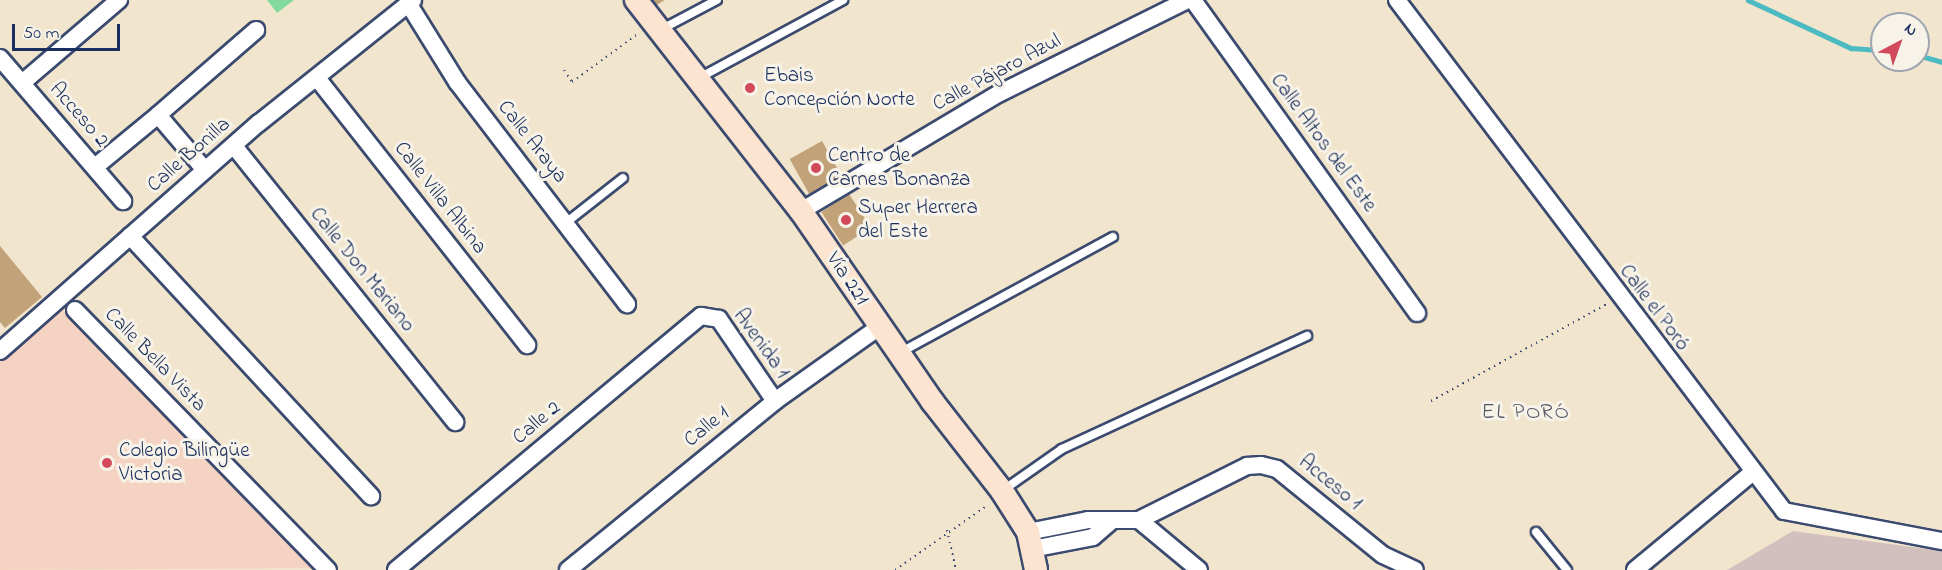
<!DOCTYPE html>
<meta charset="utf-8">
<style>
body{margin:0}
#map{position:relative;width:1942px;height:570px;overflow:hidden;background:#f2e5cd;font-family:"Indie Flower",sans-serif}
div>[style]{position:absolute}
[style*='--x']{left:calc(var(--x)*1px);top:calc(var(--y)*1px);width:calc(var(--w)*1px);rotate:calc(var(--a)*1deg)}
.built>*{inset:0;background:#f5d3c2}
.industrial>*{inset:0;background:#d1c0bd}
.green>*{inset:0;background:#82da9f}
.stream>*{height:4.5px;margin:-2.25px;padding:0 2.25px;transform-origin:2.25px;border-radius:2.25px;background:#4bbac2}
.building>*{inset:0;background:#c2a279;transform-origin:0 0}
.path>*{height:2px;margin-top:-1px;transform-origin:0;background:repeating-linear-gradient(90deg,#3b4a6f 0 1.5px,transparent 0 6px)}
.roads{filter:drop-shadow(2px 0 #3b4a6f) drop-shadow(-2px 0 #3b4a6f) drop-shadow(0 2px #3b4a6f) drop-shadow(0 -2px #3b4a6f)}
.service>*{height:8px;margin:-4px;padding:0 4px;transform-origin:4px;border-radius:4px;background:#fff}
.minor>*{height:16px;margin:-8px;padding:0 8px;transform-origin:8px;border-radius:8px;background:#fff}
.secondary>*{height:22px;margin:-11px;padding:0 11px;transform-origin:11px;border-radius:11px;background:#fde4d1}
.dots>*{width:16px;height:16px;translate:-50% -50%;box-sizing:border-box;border:3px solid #f7f3e8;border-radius:50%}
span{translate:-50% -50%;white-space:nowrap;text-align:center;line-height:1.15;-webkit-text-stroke:6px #f7f3e8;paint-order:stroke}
.street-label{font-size:21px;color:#1b2f5e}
.poi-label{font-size:21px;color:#1b2f5e}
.left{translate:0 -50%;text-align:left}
.neighbourhood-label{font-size:22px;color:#555767;letter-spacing:1.5px}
.north{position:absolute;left:1870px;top:12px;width:60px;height:60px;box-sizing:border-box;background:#f7f3e8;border:2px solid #9fa5b1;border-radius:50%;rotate:41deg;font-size:16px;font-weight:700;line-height:24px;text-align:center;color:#1b2f5e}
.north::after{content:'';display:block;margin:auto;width:21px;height:27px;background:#d1495b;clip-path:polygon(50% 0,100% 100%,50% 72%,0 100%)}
.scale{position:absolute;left:12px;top:24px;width:108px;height:27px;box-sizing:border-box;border:3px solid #1b2f5e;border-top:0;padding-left:8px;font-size:18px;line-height:21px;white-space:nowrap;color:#1b2f5e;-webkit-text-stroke:4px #f7f3e8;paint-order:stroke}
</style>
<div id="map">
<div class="built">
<i style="clip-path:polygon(63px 310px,317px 568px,0 570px,0 358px)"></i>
</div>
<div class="industrial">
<i style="clip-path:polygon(1793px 531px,1942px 551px,1942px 570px,1727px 570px)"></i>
</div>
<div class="green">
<i style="clip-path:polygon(267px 0,294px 0,277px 13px)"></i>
</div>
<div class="stream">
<i style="--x:1748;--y:0;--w:114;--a:25"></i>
<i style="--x:1851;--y:48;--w:31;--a:4"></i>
<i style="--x:1918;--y:55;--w:25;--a:16"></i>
</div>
<div class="building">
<i style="clip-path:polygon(652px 0,665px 0,655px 6px)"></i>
<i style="left:822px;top:141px;width:41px;height:37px;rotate:61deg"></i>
<i style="left:849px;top:194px;width:40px;height:33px;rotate:57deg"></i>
<i style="clip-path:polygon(0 246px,42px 297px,5px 328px,0 322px)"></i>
</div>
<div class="path">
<i style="--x:564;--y:70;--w:14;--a:56"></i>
<i style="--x:572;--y:82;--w:83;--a:-36.2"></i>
<i style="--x:1431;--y:401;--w:201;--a:-28.9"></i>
<i style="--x:947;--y:530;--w:41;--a:77.3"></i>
<i style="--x:895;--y:570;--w:110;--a:-35"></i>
</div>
<div class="roads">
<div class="service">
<i style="--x:662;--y:29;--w:62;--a:-27.8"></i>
<i style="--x:699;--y:78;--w:164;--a:-28.4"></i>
<i style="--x:567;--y:222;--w:71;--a:-38.2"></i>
<i style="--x:901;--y:352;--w:241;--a:-28.5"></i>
<i style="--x:1002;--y:491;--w:73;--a:-35"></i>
<i style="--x:1062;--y:449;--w:270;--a:-24.8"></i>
<i style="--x:1536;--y:532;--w:49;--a:50.8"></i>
</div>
<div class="minor">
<i style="--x:1193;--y:0;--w:385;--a:54.4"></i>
<i style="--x:1397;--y:0;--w:641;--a:52.86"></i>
<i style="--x:1784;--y:511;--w:161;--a:10.8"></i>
<i style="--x:408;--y:3;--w:93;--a:58.2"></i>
<i style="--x:457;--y:82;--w:280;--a:52.6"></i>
<i style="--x:0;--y:58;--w:189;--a:49.3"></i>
<i style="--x:317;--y:78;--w:340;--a:51.8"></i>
<i style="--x:22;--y:83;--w:128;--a:-40.6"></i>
<i style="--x:234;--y:146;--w:354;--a:51.3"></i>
<i style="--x:95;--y:167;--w:82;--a:-39.5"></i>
<i style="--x:205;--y:170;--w:72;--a:-130.5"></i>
<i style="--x:158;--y:115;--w:130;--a:-40.9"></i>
<i style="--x:801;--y:211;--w:231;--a:-30.7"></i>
<i style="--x:1000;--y:93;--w:209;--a:-26.4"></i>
<i style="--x:130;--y:236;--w:355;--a:47.2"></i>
<i style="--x:75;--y:310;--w:363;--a:45.8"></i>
<i style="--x:0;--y:351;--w:345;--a:-41.4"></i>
<i style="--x:259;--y:123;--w:197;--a:-38.6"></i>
<i style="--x:1139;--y:520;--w:78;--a:39.8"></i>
<i style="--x:1028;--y:532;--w:61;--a:-11.3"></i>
<i style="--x:1088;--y:520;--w:51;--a:0"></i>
<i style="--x:1139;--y:520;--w:121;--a:-26.6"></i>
<i style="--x:1247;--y:466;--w:14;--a:-4"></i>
<i style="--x:1261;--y:465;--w:16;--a:14"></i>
<i style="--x:1277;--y:469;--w:136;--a:39.1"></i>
<i style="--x:1383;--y:555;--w:35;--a:25"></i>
<i style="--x:1032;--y:549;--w:62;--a:-11.1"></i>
<i style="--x:1093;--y:537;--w:23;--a:-41"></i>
<i style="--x:396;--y:570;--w:397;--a:-39.8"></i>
<i style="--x:701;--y:316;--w:18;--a:9"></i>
<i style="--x:719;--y:319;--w:99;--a:55.7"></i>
<i style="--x:568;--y:570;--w:267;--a:-39.2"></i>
<i style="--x:775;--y:401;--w:128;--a:-35.4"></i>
<i style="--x:1635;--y:570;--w:152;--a:-39.7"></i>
</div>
<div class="secondary">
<i style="--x:636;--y:0;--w:268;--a:52"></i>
<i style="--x:801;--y:211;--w:231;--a:55.4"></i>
<i style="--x:932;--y:401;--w:114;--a:52.1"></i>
<i style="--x:1002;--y:491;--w:49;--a:57.6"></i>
<i style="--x:1028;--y:532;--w:39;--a:78"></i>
</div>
</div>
<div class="dots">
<i style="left:750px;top:88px;background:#d1495b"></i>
<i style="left:816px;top:168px;background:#d1495b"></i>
<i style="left:846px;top:220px;background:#d1495b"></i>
<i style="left:107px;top:463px;background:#d1495b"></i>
</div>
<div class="street-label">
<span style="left:997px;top:73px;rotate:-28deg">Calle Pájaro Azul</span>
<span style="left:79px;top:115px;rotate:49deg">Acceso 2</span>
<span style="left:532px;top:142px;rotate:52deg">Calle Araya</span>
<span style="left:1323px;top:143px;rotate:54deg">Calle Altos del Este</span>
<span style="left:189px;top:155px;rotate:-41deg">Calle Bonilla</span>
<span style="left:440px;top:198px;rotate:52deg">Calle Villa Albina</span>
<span style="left:362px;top:270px;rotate:51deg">Calle Don Mariano</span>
<span style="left:847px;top:279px;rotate:56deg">Vía 221</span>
<span style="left:1654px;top:308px;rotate:53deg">Calle el Poró</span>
<span style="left:761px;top:344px;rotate:54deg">Avenida 1</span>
<span style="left:155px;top:360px;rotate:46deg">Calle Bella Vista</span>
<span style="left:537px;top:423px;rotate:-40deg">Calle 2</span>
<span style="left:707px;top:427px;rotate:-39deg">Calle 1</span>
<span style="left:1330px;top:483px;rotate:39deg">Acceso 1</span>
</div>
<div class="poi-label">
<span class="left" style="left:764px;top:88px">Ebais<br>Concepción Norte</span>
<span class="left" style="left:828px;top:168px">Centro de<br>Carnes Bonanza</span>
<span class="left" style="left:858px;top:220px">Super Herrera<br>del Este</span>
<span class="left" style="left:119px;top:463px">Colegio Bilingüe<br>Victoria</span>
</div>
<div class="neighbourhood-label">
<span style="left:1526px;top:414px">EL PORÓ</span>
</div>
<div class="north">N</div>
<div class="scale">50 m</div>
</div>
